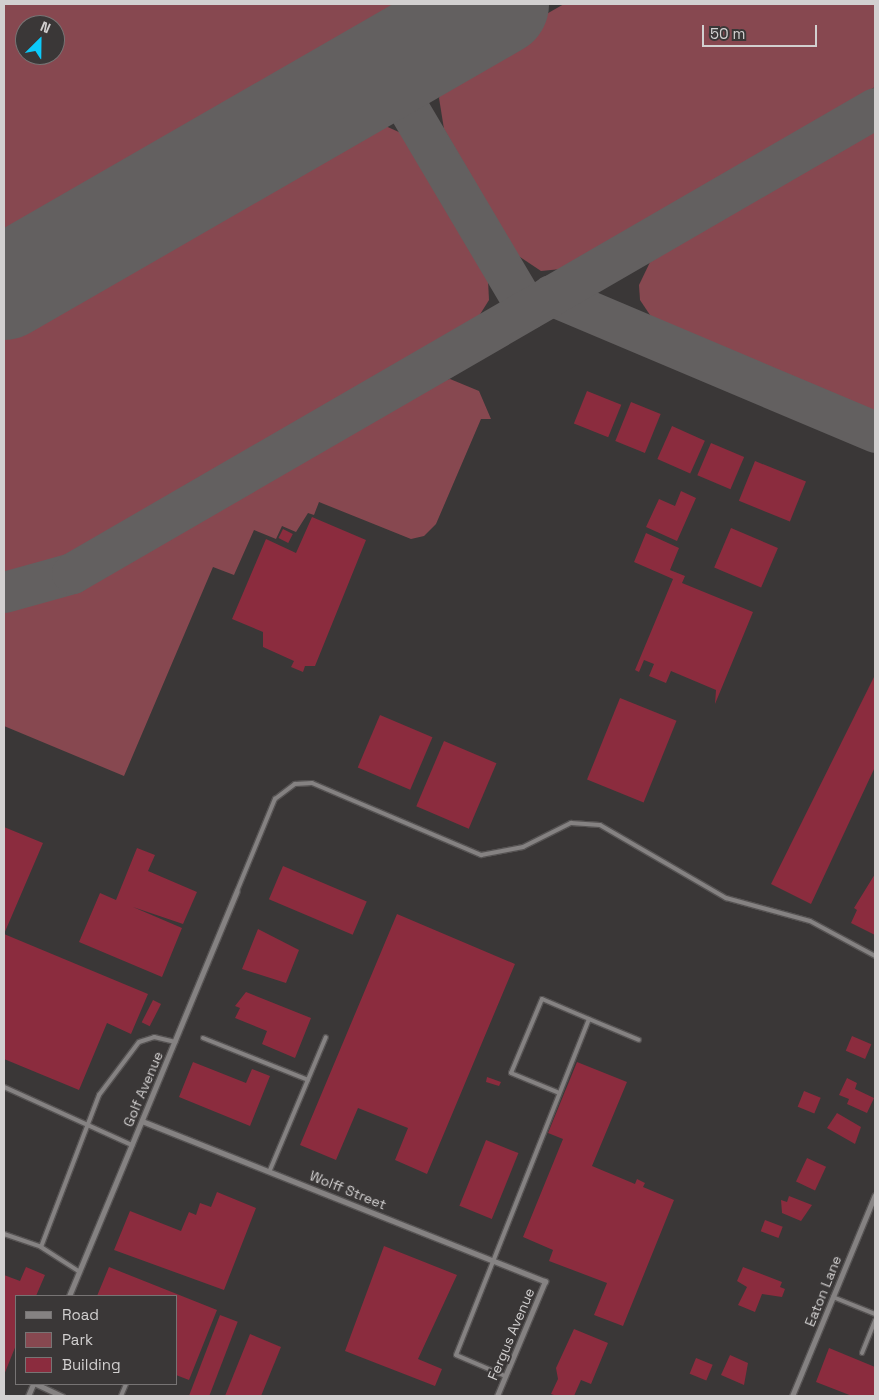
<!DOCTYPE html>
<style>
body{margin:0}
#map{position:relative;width:879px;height:1400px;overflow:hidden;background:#3a3737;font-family:"Space Grotesk",sans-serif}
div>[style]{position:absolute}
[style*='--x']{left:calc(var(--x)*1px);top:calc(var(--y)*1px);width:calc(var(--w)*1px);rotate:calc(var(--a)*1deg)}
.green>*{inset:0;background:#874850}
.taxiway>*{height:41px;margin:-20.5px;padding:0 20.5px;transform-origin:20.5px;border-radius:20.5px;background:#636060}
.runway>*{height:104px;margin:-52px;padding:0 52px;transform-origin:52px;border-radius:52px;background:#636060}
.building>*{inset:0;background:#8b2c3e;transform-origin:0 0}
.roads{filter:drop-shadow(1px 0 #565353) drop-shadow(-1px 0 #565353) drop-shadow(0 1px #565353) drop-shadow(0 -1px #565353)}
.service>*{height:4px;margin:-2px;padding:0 2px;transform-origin:2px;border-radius:2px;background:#858282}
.minor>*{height:5px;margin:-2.5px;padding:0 2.5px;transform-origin:2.5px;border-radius:2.5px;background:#858282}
span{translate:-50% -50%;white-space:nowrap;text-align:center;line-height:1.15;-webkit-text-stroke:4px #3a3737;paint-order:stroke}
.street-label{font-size:14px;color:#d2d0d0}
.frame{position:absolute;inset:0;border:5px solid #d2d0d0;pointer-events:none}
.legend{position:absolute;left:15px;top:1295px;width:162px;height:90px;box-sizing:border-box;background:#3a3737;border:1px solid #777474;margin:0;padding:6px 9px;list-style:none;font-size:15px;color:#d2d0d0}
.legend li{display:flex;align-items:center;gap:10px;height:25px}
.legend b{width:25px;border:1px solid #777474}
.north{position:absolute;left:15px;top:15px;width:50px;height:50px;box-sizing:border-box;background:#3a3737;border:1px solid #777474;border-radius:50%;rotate:23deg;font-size:14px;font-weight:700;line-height:20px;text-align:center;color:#d2d0d0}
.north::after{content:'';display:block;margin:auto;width:18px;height:22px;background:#0ccafa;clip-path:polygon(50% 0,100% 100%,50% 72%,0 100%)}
.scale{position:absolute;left:702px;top:25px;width:115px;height:22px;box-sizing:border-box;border:2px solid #d2d0d0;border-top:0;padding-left:6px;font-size:15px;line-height:18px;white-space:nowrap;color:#d2d0d0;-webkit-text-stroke:4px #3a3737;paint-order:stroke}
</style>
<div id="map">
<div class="green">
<i style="clip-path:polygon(evenodd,4px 4px,424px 4px,4px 247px,4px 4px,25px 25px,55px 25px,55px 55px,25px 55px,25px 25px)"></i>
<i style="clip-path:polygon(564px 4px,875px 4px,875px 87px,561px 269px,541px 271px,517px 255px,444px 129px,439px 98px,452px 68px)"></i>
<i style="clip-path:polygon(362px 123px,381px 124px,401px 133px,419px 156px,488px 280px,489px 300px,479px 316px,77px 550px,39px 566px,4px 574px,4px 329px)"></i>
<i style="clip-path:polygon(875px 128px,875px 416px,665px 327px,650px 315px,640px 300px,639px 285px,652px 258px)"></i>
<i style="clip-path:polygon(450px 379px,479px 391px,491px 419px,481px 419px,436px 524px,424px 536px,411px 539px,319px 502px,314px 515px,308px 513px,296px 532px,282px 526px,276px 539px,254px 530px,234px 575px,213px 567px,124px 776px,4px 726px,4px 610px,78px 590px,435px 383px)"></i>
</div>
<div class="taxiway">
<i style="--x:385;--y:69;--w:279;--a:59.4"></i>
<i style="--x:551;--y:295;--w:352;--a:22.9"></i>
<i style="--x:4;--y:592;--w:71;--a:-15.6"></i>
<i style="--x:72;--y:573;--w:928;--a:-30.07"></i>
</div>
<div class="runway">
<i style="--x:4;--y:288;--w:569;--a:-29.94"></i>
</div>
<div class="building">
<i style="left:587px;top:391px;width:37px;height:35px;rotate:22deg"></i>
<i style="left:631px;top:402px;width:32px;height:42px;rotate:22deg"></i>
<i style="left:672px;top:426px;width:36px;height:36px;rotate:24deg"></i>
<i style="left:711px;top:443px;width:36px;height:35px;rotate:23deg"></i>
<i style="left:755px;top:461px;width:55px;height:43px;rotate:22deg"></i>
<i style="clip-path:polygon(681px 491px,696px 498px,677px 541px,646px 527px,659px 499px,675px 506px)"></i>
<i style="clip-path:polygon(312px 517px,366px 540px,315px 666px,305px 666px,303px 672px,291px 667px,294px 661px,263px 647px,263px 632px,232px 619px,266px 539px,296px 553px)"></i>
<i style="left:731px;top:528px;width:51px;height:43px;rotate:23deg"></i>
<i style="left:283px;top:529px;width:11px;height:10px;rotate:27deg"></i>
<i style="clip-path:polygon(646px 533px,679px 548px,670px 570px,685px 576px,682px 583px,753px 612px,715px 704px,716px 690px,671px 671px,666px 683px,649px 676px,654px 664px,644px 660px,639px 672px,635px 670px,673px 579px,634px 562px)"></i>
<i style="clip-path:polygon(875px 675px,875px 767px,811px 904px,771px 884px)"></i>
<i style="left:620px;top:698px;width:61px;height:88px;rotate:22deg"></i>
<i style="left:380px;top:715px;width:57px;height:57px;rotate:23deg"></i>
<i style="left:444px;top:741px;width:57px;height:71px;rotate:23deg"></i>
<i style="clip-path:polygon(4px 827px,43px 843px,4px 934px,148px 994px,131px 1034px,107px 1023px,79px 1090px,4px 1059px)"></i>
<i style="clip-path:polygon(137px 848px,155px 855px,148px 871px,197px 892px,183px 924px,133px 907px,182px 928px,162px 977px,79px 942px,100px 893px,116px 900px)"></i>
<i style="left:283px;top:866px;width:91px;height:36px;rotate:23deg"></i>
<i style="clip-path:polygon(875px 874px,875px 935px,851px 923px,857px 910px,854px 908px)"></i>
<i style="clip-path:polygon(397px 914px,515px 964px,427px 1174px,395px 1160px,408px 1128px,358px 1108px,336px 1160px,300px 1145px)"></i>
<i style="clip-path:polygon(258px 929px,299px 950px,286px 983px,242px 969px)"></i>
<i style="clip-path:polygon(246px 992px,311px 1018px,295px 1058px,262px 1044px,267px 1031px,235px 1018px,240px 1008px,235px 1006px)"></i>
<i style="left:153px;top:1000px;width:9px;height:25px;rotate:27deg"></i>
<i style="left:852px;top:1036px;width:21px;height:16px;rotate:23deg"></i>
<i style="clip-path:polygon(193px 1062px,246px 1083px,252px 1069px,270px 1076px,250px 1126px,179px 1097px)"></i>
<i style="clip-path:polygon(577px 1062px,627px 1082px,592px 1166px,635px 1184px,637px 1179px,645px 1183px,643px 1187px,674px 1200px,623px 1326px,594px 1315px,607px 1283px,549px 1261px,553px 1250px,523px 1237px,563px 1139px,548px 1133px)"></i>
<i style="clip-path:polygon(487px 1077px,501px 1082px,499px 1086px,486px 1082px)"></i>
<i style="clip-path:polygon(847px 1078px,857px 1083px,855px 1089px,874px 1098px,867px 1113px,847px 1104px,849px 1099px,839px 1095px)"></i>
<i style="left:804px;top:1091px;width:18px;height:17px;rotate:22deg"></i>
<i style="clip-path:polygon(837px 1113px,861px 1127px,855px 1144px,827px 1128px)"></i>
<i style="left:486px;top:1140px;width:35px;height:71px;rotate:22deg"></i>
<i style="left:807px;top:1158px;width:21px;height:26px;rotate:25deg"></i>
<i style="clip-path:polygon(217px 1192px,256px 1208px,224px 1290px,114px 1250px,130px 1211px,181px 1231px,189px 1212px,196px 1215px,200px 1203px,211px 1207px)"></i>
<i style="clip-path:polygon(789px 1196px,812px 1205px,801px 1221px,782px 1213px,781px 1200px,787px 1202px)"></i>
<i style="left:765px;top:1220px;width:19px;height:12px;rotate:21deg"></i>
<i style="clip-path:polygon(384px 1246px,457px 1275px,418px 1359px,442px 1369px,435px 1386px,345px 1351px)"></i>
<i style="clip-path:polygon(26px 1267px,45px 1275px,36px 1296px,16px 1296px,16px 1345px,4px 1375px,4px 1275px,20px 1281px)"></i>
<i style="clip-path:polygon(109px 1267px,217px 1310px,189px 1380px,176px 1375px,176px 1296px,97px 1296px)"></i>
<i style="clip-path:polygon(743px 1267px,782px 1282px,780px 1287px,785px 1289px,782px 1297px,762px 1294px,755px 1312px,738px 1305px,747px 1287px,737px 1281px)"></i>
<i style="left:220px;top:1315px;width:19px;height:87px;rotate:21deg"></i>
<i style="clip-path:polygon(574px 1329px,608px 1343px,591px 1384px,581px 1380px,574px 1396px,557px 1396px,551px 1394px,558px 1379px,556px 1368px)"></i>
<i style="clip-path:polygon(250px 1334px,281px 1347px,261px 1396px,225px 1396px)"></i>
<i style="clip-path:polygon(829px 1348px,875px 1367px,875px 1396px,852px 1396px,816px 1382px)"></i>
<i style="clip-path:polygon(730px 1355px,748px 1363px,744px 1385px,721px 1375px)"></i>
<i style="left:696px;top:1358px;width:18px;height:17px;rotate:22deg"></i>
</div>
<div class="roads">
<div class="service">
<i style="--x:237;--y:891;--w:100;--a:-67.6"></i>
<i style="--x:275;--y:799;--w:25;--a:-37"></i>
<i style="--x:295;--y:784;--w:17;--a:-3"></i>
<i style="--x:312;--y:783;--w:184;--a:23.1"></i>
<i style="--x:481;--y:855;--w:43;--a:-10.8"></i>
<i style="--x:523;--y:847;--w:54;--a:-26.6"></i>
<i style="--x:571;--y:823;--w:29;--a:4"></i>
<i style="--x:600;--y:825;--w:146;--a:30.1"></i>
<i style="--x:726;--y:898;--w:87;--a:15.3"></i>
<i style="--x:810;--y:921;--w:74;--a:28.3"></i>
<i style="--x:589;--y:1019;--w:54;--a:22.8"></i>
<i style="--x:203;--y:1038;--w:113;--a:21.8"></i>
<i style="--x:4;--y:1087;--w:141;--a:24.4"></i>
<i style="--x:270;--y:1170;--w:144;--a:-67.2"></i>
<i style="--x:4;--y:1234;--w:39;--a:19"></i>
<i style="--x:41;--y:1247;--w:46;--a:32.7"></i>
<i style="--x:41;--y:1247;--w:163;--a:-69.1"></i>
<i style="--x:99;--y:1095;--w:66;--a:-53"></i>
<i style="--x:139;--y:1042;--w:16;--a:-18"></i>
<i style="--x:154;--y:1037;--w:22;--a:13"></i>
<i style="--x:833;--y:1297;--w:45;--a:22"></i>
<i style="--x:862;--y:1353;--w:35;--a:-68"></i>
<i style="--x:505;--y:1376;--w:53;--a:-156.8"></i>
<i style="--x:456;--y:1355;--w:361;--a:-68.4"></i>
<i style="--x:589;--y:1019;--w:51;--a:-156.9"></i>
<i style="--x:542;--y:999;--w:80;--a:112.7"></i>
<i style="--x:511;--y:1073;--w:50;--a:22.4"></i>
<i style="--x:121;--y:1396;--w:13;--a:-67"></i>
</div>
<div class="minor">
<i style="--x:142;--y:1121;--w:434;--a:21.7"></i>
<i style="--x:545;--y:1281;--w:125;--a:112.7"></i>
<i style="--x:69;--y:1296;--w:438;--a:-67.5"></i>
<i style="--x:36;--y:1384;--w:29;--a:25"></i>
<i style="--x:28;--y:1396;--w:13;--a:-67"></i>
<i style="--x:792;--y:1396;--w:217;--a:-67.6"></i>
</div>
</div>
<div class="street-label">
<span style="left:143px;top:1089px;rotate:-67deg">Golf Avenue</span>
<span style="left:348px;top:1190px;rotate:22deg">Wolff Street</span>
<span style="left:823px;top:1291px;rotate:-68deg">Eaton Lane</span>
<span style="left:511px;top:1334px;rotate:-67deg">Fergus Avenue</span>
</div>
<div class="frame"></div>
<ul class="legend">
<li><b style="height:6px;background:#858282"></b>Road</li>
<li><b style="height:14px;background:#874850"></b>Park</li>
<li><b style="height:14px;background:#8b2c3e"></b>Building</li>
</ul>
<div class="north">N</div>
<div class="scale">50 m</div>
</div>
